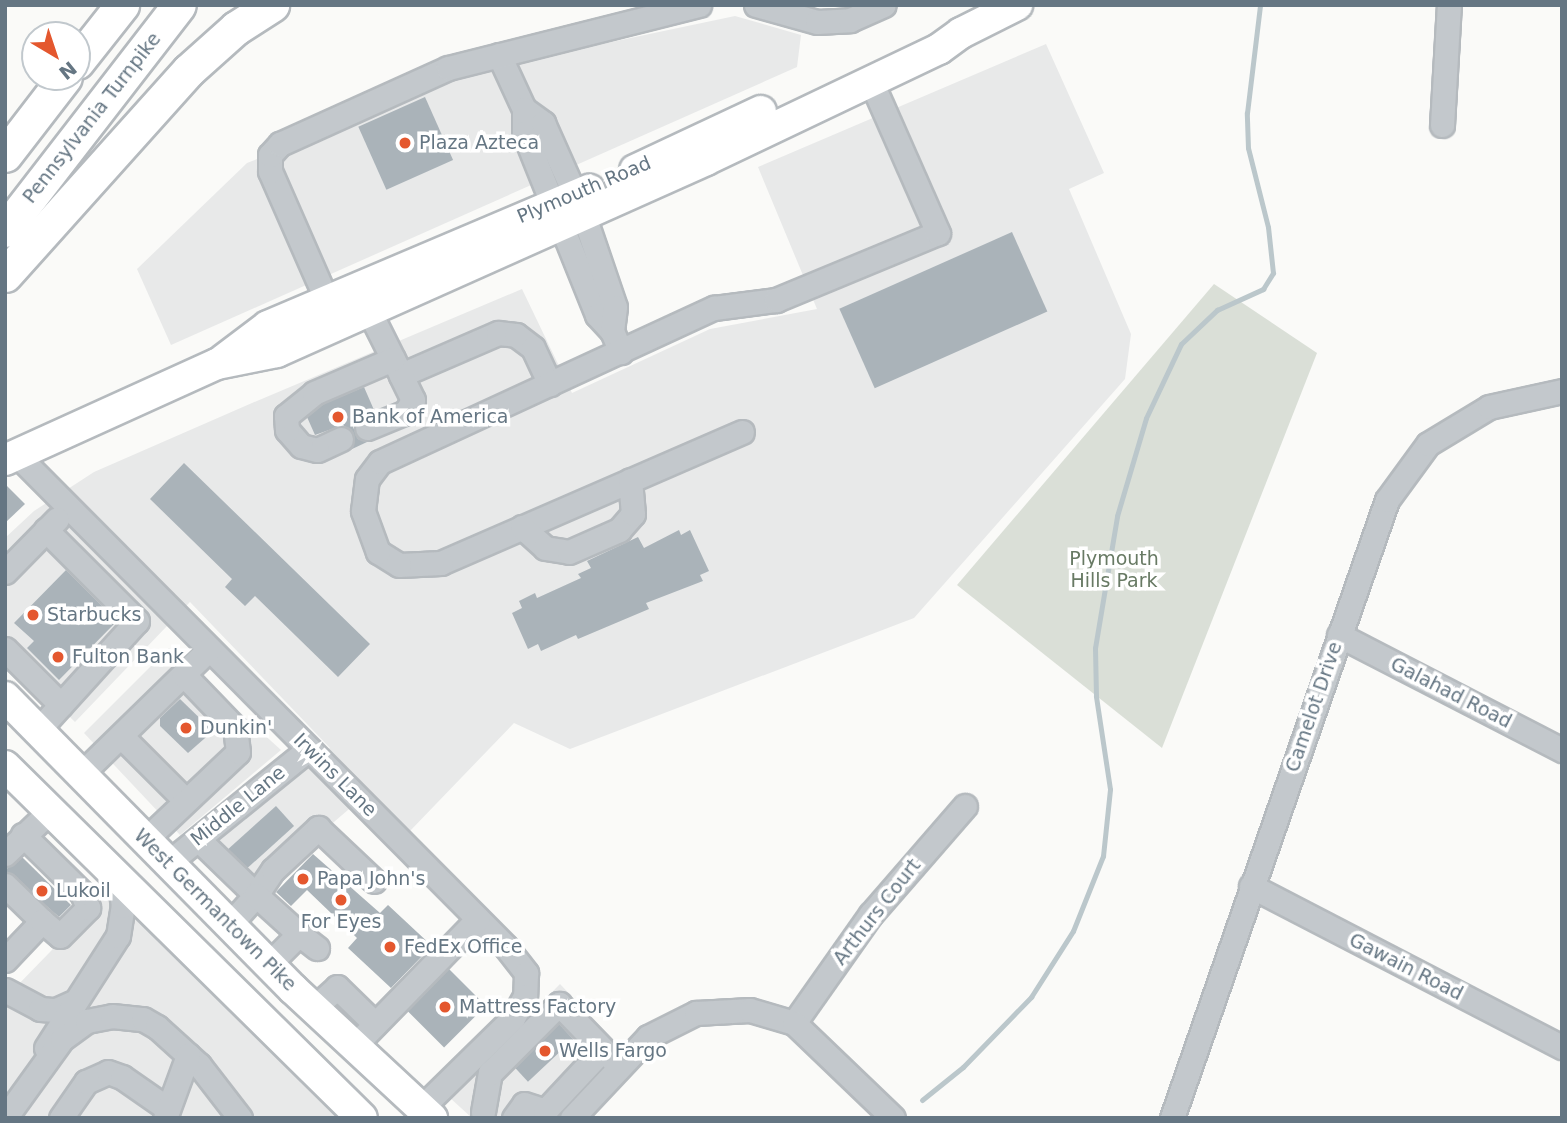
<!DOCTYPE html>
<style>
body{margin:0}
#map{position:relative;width:1567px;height:1123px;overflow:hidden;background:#fafaf8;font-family:"DejaVu Sans",sans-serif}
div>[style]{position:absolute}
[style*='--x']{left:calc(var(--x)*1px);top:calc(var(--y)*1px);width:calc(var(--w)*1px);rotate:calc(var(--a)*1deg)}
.built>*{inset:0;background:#e8e9e9}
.green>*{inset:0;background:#dadfd7}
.stream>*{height:5px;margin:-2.5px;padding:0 2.5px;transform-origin:2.5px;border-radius:2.5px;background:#bbc7cb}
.building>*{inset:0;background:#aab3b9;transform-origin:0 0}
.roads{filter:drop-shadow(2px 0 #b5babe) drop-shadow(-2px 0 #b5babe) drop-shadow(0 2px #b5babe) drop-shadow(0 -2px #b5babe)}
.minor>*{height:23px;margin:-11.5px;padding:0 11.5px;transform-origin:11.5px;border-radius:11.5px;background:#c3c8cc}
.major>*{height:30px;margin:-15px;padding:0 15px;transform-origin:15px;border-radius:15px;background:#fff}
.highway>*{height:33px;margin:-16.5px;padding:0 16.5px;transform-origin:16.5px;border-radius:16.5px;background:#fff}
.dots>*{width:19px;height:19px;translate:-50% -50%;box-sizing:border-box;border:4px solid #fff;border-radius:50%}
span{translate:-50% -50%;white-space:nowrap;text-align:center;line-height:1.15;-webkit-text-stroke:7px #fff;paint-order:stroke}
.street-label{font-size:19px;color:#657683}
.poi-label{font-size:19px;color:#657683}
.left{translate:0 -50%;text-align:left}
.park-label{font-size:19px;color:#687a64}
.frame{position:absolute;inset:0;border:7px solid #657683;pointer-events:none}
.north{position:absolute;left:21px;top:21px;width:70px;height:70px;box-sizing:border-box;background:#fff;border:2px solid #c1c8cd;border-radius:50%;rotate:141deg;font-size:19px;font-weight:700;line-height:28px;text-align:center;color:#657683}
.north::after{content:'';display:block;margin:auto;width:24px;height:32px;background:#e4572e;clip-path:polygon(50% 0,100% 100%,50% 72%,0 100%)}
</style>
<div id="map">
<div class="built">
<i style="clip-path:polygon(735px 16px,801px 35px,797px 67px,171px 345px,137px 269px,247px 163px,478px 70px)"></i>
<i style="clip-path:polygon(1046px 44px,1104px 173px,1069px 189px,1131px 334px,1125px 379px,914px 618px,570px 749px,514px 723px,410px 831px,370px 791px,242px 901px,195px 854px,330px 748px,190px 602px,75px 722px,5px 654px,5px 538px,34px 511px,94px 472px,252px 403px,522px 289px,572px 393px,710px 329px,817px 309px,758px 167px)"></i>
<i style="clip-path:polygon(169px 648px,281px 750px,180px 835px,84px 733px)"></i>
<i style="clip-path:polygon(119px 881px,362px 1118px,5px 1118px,5px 982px,14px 989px)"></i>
<i style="clip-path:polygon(560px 984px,620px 1047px,547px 1118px,472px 1118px,449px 1097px)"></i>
</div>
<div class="green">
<i style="clip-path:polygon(1214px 284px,1317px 353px,1162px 748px,957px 585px)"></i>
</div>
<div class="stream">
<i style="--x:922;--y:1100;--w:53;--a:-38.8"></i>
<i style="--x:963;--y:1067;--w:98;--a:-45.8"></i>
<i style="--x:1031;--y:997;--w:78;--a:-57.5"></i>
<i style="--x:1073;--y:931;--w:81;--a:-68.2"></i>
<i style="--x:1103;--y:856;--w:67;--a:-84"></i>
<i style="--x:1110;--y:789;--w:94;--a:-98.6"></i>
<i style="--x:1096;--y:696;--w:48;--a:-91.2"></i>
<i style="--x:1095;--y:648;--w:134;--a:-80.5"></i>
<i style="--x:1117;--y:516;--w:102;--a:-73.5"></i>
<i style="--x:1146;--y:418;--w:82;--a:-64.7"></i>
<i style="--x:1181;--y:344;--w:50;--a:-43.4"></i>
<i style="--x:1217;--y:310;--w:51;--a:-24.5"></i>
<i style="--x:1263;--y:289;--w:19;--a:-58"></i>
<i style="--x:1273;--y:273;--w:46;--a:-96.2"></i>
<i style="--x:1268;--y:227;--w:81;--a:-104.2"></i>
<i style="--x:1248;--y:148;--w:35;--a:-92"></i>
<i style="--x:1247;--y:113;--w:109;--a:-83.1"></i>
</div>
<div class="building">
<i style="left:425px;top:97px;width:69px;height:73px;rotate:66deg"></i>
<i style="left:1012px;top:232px;width:87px;height:189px;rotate:66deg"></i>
<i style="clip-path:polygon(364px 387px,374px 410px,356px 419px,353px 427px,358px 439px,367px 442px,350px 450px,354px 434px,343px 425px,315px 435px,307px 417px,321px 405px)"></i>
<i style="clip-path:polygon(184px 463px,370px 644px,338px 677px,255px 596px,245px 606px,225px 587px,232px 579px,150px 499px)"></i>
<i style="clip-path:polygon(5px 484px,25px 504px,5px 523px)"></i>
<i style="clip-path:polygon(679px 530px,681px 535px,690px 530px,709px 571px,700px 575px,703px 581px,646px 603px,649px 609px,578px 639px,576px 635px,541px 651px,538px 644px,528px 649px,512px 613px,522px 608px,519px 601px,535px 593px,537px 598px,581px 578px,578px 574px,591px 568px,587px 561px,638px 537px,644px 548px)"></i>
<i style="clip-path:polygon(66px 570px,117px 621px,59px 680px,27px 648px,34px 641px,14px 623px)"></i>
<i style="clip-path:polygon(180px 699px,213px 731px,188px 753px,160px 726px,160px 718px)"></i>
<i style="left:276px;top:806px;width:27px;height:65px;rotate:48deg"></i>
<i style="clip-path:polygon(313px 854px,380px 913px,388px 905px,432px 946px,391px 988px,348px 948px,357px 938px,307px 890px,291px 906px,276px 892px)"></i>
<i style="clip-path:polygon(22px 857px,71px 905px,59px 917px,5px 870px)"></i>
<i style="left:449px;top:969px;width:52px;height:59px;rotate:45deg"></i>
<i style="left:559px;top:1024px;width:21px;height:62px;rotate:47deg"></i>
</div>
<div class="roads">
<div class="minor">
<i style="--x:756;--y:5;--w:63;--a:15.6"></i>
<i style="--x:817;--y:22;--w:33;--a:-3"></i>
<i style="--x:850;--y:20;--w:37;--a:-24"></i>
<i style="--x:499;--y:55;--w:60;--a:65.2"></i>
<i style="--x:524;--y:109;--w:24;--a:90"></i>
<i style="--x:524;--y:133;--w:196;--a:68.1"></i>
<i style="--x:597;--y:315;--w:22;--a:47"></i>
<i style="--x:612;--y:331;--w:23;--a:67"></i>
<i style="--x:524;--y:109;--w:24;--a:36"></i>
<i style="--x:543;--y:123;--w:98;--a:66"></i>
<i style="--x:583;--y:213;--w:99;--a:71.2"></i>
<i style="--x:615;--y:307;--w:24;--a:97"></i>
<i style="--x:1442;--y:125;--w:120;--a:-86.7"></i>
<i style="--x:327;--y:301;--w:142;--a:-113.7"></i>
<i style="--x:270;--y:171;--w:16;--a:-90"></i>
<i style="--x:270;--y:155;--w:15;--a:-48"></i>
<i style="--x:280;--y:144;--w:184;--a:-24.3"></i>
<i style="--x:448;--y:68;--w:259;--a:-14.1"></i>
<i style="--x:369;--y:311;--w:72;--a:63.4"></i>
<i style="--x:401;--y:375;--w:106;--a:-23.4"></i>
<i style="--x:498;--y:333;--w:18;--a:6"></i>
<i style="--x:516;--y:335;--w:21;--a:37"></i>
<i style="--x:533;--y:348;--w:40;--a:65"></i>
<i style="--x:367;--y:428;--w:42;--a:-22.3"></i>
<i style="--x:406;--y:412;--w:14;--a:-60"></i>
<i style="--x:413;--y:400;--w:28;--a:-116"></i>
<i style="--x:742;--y:432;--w:328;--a:156.5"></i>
<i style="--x:441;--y:563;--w:42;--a:177.3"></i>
<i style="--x:399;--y:565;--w:25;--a:-148"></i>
<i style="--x:378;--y:552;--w:44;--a:-110.1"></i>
<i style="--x:363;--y:511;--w:32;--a:-83"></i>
<i style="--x:367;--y:479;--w:21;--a:-53"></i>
<i style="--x:380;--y:462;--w:368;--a:-24.8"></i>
<i style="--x:714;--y:308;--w:63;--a:-7.4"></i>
<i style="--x:776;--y:300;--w:175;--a:-22.5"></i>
<i style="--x:938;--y:233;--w:166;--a:-113.8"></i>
<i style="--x:341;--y:439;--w:26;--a:155"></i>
<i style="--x:317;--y:450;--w:16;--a:-166"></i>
<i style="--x:301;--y:446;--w:21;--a:-131"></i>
<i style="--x:287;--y:430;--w:14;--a:-94"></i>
<i style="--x:286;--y:416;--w:36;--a:-39"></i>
<i style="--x:314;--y:393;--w:86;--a:-23.3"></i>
<i style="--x:16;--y:454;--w:695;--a:45.17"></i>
<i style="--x:506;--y:947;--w:33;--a:52"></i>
<i style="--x:526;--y:973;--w:23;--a:92"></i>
<i style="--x:525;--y:996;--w:25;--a:119"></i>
<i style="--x:513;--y:1018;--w:129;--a:135.6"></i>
<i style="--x:522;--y:527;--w:31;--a:42"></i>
<i style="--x:545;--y:548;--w:24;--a:9"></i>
<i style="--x:569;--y:552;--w:55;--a:-23.7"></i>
<i style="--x:619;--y:530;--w:21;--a:-49"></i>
<i style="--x:633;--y:514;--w:34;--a:-95"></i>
<i style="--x:5;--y:572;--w:74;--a:-45.5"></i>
<i style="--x:1339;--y:635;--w:251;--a:27.3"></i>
<i style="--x:5;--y:649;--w:79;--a:45"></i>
<i style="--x:38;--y:730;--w:147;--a:-47.8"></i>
<i style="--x:137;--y:621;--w:129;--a:-135"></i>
<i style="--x:121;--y:736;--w:89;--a:45"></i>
<i style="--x:81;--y:774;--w:179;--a:-44.3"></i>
<i style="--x:198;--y:839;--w:81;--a:44"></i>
<i style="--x:256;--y:895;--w:30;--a:-56"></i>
<i style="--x:273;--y:870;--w:62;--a:-43"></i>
<i style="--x:318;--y:828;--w:77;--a:43.4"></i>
<i style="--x:145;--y:840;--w:128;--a:-43.4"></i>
<i style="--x:238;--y:752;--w:24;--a:-97"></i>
<i style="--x:235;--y:728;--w:74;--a:-133.9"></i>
<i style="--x:5;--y:854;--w:62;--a:-43.7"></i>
<i style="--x:168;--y:863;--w:181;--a:-39"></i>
<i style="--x:5;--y:885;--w:52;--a:44.2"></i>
<i style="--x:1251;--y:886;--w:350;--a:27.4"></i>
<i style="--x:229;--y:925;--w:40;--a:-48"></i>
<i style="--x:256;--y:895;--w:58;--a:42.2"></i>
<i style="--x:299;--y:934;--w:44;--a:135"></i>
<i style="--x:299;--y:934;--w:23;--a:38"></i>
<i style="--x:5;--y:960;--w:54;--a:-46.5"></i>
<i style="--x:42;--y:921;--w:23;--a:40"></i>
<i style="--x:60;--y:936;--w:40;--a:-45"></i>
<i style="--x:88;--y:908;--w:16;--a:-112"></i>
<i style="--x:82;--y:893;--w:83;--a:-135.5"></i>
<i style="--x:5;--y:990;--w:40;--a:28"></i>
<i style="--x:40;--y:1009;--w:16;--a:4"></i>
<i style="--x:56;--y:1010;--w:17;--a:-24"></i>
<i style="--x:314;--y:1008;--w:31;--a:-42"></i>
<i style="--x:337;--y:987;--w:53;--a:44.2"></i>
<i style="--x:794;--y:1023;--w:133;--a:-54.8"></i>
<i style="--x:871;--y:914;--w:143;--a:-49"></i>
<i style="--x:354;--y:1046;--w:177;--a:-45.7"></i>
<i style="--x:46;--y:1048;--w:133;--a:-57.3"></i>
<i style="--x:118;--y:936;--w:30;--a:-81"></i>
<i style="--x:123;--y:906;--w:25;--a:-99"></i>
<i style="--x:483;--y:1112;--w:40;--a:-80"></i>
<i style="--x:490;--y:1073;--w:98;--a:-45"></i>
<i style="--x:559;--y:1004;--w:86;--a:45.9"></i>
<i style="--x:5;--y:1118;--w:97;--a:-54.2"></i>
<i style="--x:62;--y:1039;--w:31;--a:-36"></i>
<i style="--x:87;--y:1021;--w:25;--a:-11"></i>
<i style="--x:112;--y:1016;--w:31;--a:6"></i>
<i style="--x:143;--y:1019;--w:16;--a:30"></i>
<i style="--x:157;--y:1027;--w:57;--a:42.1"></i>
<i style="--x:199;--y:1065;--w:67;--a:52.3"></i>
<i style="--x:61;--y:1118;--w:44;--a:-55.2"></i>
<i style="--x:86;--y:1082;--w:24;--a:-24"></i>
<i style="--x:108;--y:1072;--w:15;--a:20"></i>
<i style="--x:122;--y:1077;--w:56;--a:34.8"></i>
<i style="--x:165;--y:1118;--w:67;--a:-69.9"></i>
<i style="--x:514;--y:1118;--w:17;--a:-54"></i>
<i style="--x:524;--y:1104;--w:22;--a:18"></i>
<i style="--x:545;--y:1111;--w:83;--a:-46.9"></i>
<i style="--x:572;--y:1118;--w:111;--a:-46.8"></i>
<i style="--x:648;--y:1037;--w:54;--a:-26.6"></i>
<i style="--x:696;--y:1013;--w:54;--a:-3.2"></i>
<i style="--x:750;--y:1010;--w:46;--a:16.5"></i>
<i style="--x:794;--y:1023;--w:137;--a:43.8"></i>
<i style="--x:1172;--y:1118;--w:654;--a:-70.82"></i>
<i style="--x:1387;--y:500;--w:69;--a:-53.8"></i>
<i style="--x:1428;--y:444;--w:71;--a:-31.2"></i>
<i style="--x:1489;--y:407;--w:75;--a:-12.4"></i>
</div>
<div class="major">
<i style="--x:635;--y:170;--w:139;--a:-25.1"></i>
<i style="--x:223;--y:360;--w:56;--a:-37.1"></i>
<i style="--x:268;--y:326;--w:349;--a:-23"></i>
<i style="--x:5;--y:460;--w:233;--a:-24.4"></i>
<i style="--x:217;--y:364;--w:61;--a:-11.3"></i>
<i style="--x:277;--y:352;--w:470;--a:-24.1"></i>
<i style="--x:706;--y:160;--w:258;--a:-25.5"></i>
<i style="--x:939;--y:49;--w:27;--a:-36"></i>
<i style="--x:961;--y:33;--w:63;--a:-26.6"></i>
<i style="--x:5;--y:697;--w:410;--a:45.4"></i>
<i style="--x:293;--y:989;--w:190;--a:42.9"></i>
<i style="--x:5;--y:766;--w:501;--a:44.6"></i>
</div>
<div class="highway">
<i style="--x:77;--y:62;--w:73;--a:-51.7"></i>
<i style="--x:5;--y:155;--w:98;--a:-52.4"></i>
<i style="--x:5;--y:230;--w:284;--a:-52.3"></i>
<i style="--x:5;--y:275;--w:275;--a:-48.1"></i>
<i style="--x:189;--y:70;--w:63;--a:-41.8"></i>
<i style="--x:236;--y:28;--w:43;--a:-32.6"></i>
</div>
</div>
<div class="dots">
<i style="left:405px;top:143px;background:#e4572e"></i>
<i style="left:338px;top:417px;background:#e4572e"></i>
<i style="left:33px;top:615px;background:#e4572e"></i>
<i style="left:58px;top:657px;background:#e4572e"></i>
<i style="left:186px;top:728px;background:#e4572e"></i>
<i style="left:303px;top:879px;background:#e4572e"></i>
<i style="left:42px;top:891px;background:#e4572e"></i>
<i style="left:341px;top:900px;background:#e4572e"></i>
<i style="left:390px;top:947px;background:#e4572e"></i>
<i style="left:445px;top:1007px;background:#e4572e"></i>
<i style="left:545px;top:1051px;background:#e4572e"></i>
</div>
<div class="street-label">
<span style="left:92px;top:118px;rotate:-52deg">Pennsylvania Turnpike</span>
<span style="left:584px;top:190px;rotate:-23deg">Plymouth Road</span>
<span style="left:1451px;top:693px;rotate:27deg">Galahad Road</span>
<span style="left:1314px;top:707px;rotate:-71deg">Camelot Drive</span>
<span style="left:335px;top:775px;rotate:45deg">Irwins Lane</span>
<span style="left:238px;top:806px;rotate:-39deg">Middle Lane</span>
<span style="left:215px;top:910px;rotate:45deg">West Germantown Pike</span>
<span style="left:877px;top:912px;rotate:-52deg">Arthurs Court</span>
<span style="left:1406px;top:967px;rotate:27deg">Gawain Road</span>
</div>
<div class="poi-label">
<span class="left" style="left:419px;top:143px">Plaza Azteca</span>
<span class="left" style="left:352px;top:417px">Bank of America</span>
<span class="left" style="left:47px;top:615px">Starbucks</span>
<span class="left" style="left:72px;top:657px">Fulton Bank</span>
<span class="left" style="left:200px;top:728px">Dunkin'</span>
<span class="left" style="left:317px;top:879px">Papa John's</span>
<span class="left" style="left:56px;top:891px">Lukoil</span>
<span style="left:341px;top:922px">For Eyes</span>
<span class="left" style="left:404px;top:947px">FedEx Office</span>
<span class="left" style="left:459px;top:1007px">Mattress Factory</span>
<span class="left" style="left:559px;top:1051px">Wells Fargo</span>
</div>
<div class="park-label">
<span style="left:1114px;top:570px">Plymouth<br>Hills Park</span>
</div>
<div class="frame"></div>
<div class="north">N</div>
</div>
